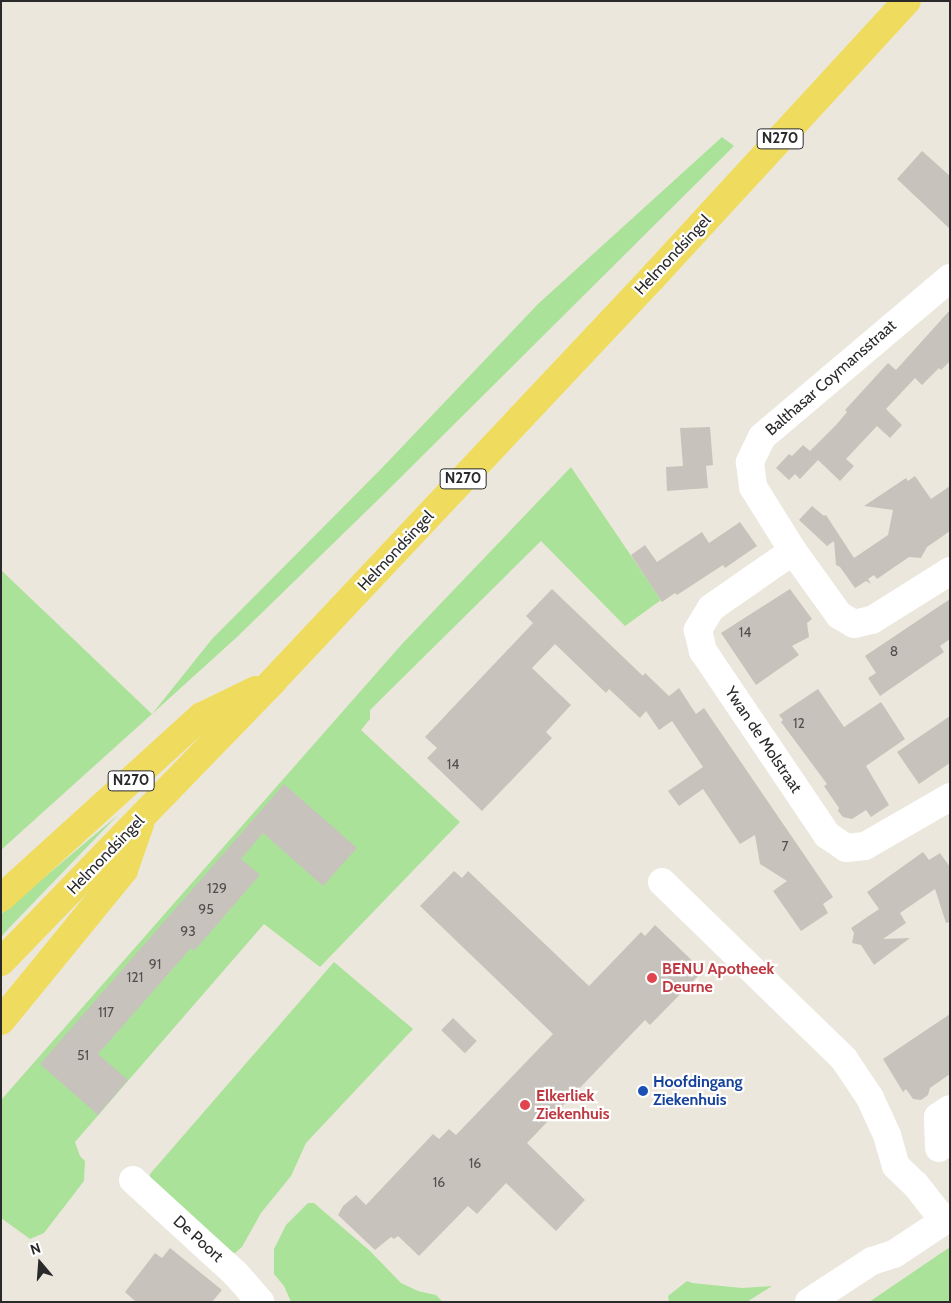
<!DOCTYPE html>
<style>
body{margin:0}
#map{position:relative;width:951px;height:1303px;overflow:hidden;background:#ece7dc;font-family:Cabin,sans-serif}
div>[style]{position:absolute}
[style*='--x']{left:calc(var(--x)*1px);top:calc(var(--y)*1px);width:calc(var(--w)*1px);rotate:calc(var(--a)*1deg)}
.green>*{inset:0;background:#abe299}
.building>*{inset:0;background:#c7c3bc;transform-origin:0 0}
.minor>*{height:28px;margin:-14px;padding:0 14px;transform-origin:14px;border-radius:14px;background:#fff}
.major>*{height:28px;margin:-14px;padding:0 14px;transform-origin:14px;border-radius:14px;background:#efdc5e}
.dots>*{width:14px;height:14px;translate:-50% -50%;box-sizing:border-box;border:2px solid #fff;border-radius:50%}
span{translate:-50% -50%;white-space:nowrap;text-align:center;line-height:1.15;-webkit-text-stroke:4.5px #fff;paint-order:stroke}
.number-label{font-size:14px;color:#51504e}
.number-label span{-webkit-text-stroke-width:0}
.shield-label span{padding:1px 4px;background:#fff;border:1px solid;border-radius:4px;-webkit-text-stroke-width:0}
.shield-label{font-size:15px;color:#2a2a2a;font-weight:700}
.street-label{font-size:16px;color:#2a2a2a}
.health-label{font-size:16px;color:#be3a42;font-weight:700}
.left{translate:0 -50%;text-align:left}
.transit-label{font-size:16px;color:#164399;font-weight:700}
.frame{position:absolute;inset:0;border:2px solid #2a2a2a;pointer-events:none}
.north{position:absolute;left:15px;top:1238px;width:50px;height:50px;-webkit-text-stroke:4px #fff;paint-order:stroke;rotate:342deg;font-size:14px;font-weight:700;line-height:20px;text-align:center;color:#2a2a2a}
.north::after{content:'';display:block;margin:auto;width:18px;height:22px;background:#2a2a2a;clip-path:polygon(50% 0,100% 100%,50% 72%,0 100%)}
</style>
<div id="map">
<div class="green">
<i style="clip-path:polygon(722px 137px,734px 146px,384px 494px,237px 637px,152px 714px,1px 850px,1px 570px,152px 714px,212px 639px,379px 471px,538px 304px)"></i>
<i style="clip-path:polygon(571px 467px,661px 600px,625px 626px,541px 541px,370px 710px,370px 719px,361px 730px,460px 822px,320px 967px,264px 924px,75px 1142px,80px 1156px,85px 1161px,84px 1181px,44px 1233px,30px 1239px,1px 1218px,1px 1100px,402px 644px)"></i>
<i style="clip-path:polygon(118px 815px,9px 928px,1px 937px,1px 914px)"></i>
<i style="clip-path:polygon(334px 962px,413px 1029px,306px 1143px,291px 1176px,261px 1213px,242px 1247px,235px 1253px,224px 1251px,149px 1181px,150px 1174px)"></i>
<i style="clip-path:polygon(308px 1203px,314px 1203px,370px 1251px,401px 1283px,418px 1291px,436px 1295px,443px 1302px,291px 1302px,284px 1286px,274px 1274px,274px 1249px,286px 1225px)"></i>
<i style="clip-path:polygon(950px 1247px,950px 1302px,869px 1302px)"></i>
<i style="clip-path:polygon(687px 1281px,692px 1283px,742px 1288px,772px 1286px,747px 1302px,669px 1302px,668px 1296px)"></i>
</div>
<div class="building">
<i style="clip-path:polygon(922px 151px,950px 176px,950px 229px,897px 179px)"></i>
<i style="clip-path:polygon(950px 310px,950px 361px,941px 370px,939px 368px,922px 385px,915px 378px,886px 409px,902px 425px,890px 438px,877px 426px,846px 459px,854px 466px,840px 481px,818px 460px,800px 479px,795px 474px,789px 480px,776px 468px,789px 454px,792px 456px,803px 445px,810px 451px,836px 425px,847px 412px,845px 410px,888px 363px,896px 370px)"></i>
<i style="clip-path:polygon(710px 427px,713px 465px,706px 466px,708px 488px,667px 491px,666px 467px,683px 466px,680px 428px)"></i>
<i style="clip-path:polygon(915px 476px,931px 499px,950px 486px,950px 531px,927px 547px,921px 558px,909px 557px,877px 579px,874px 575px,868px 579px,871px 584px,866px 581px,855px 588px,840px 567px,836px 565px,834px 541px,827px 546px,799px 520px,812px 506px,824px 516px,826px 515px,854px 558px,888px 535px,893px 510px,864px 506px,906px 478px,908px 481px)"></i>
<i style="clip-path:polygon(740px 522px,757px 546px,725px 568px,723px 565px,677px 595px,675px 593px,662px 602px,631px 555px,645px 545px,657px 562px,702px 532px,709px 543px)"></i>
<i style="clip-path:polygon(552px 589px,643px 676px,645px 673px,669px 696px,679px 688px,696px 714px,704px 708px,833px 897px,823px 904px,828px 913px,801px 931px,773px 891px,787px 881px,760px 864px,755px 835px,740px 844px,703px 789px,679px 806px,668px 791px,703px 767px,672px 721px,659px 730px,646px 711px,640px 718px,609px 689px,606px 693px,555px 644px,532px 668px,571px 705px,546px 732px,552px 738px,482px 811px,427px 758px,437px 748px,425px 737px,533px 623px,526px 616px)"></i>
<i style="clip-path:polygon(790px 589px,812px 619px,807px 623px,809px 637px,792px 646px,799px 655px,756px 685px,721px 633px)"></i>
<i style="clip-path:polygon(950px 599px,950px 639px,940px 646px,944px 652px,880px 696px,868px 678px,876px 673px,865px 656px)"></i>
<i style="clip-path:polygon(818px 689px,844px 727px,881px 702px,905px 739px,866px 766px,889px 805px,871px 817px,866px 810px,852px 819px,843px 817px,838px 811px,839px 808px,824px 786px,827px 784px,781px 722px,783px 720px,779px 715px)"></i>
<i style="clip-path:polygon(950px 716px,950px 763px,919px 784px,897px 752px)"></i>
<i style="clip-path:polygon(284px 784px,357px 848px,323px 886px,263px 833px,241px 859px,260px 875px,194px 951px,191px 948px,98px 1054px,128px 1080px,98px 1115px,40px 1064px)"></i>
<i style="clip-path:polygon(923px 852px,929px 860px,940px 853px,950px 867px,950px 922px,946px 923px,935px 889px,900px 913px,906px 923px,883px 939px,910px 938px,874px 965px,861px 945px,852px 943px,854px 933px,851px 928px,879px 909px,867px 892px)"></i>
<i style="clip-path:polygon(454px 871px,462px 878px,468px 871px,589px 986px,641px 932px,645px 936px,655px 925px,703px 971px,650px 1025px,645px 1020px,527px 1143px,585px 1200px,556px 1231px,506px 1183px,477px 1214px,468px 1206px,419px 1256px,398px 1236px,394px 1239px,391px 1237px,375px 1250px,338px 1215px,343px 1206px,356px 1195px,366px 1205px,433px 1134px,439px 1139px,449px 1129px,456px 1135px,553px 1034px,420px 906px)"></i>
<i style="clip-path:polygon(950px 1014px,950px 1074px,930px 1088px,928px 1095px,921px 1100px,913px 1099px,906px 1089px,903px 1092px,883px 1059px)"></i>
<i style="left:453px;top:1018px;width:33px;height:17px;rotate:44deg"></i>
<i style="clip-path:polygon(170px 1248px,222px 1290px,212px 1302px,136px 1302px,125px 1292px,155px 1253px,162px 1258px)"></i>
</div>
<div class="minor">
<i style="--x:950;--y:278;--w:246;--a:139.8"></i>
<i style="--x:762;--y:437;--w:28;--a:116"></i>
<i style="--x:750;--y:462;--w:25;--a:83"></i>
<i style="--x:753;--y:487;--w:75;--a:58"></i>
<i style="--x:793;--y:551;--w:79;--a:54.3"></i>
<i style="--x:839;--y:615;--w:17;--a:31"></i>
<i style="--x:854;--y:624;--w:18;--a:-13"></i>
<i style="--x:872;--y:620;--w:92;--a:-32.1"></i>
<i style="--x:793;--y:551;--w:100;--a:145.2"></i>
<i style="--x:711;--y:608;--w:26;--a:121"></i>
<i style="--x:698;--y:630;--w:22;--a:77"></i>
<i style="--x:703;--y:651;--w:222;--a:56"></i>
<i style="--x:827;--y:835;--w:23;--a:34"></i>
<i style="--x:846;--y:848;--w:19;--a:-6"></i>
<i style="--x:865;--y:846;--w:98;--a:-30"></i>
<i style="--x:662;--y:882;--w:254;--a:44.2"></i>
<i style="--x:844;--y:1059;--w:47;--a:56.3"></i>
<i style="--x:870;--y:1098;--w:41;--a:65.3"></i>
<i style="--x:887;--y:1135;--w:32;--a:74"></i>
<i style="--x:896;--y:1166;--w:28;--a:44"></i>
<i style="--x:916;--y:1185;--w:46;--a:52.1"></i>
<i style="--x:939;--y:1148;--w:31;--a:-92"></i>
<i style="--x:938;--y:1117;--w:14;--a:-34"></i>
<i style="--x:133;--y:1180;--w:139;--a:42.4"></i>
<i style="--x:236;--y:1274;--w:37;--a:49"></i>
<i style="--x:809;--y:1302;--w:75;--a:-33.1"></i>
<i style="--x:872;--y:1261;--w:23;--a:-18"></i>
<i style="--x:894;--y:1254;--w:67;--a:-33.5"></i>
</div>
<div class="major">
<i style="--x:1;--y:898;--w:271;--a:-42.2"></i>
<i style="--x:202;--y:716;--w:60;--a:-25.7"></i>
<i style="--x:1;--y:962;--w:391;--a:-45.9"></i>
<i style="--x:273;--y:681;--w:555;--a:-46.75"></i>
<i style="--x:653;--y:277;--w:375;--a:-47.4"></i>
<i style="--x:1;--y:1021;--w:195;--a:-50.8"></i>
<i style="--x:124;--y:870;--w:49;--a:-70.8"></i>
</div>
<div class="dots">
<i style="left:652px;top:978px;background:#e0444e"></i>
<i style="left:643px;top:1091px;background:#1a4fb4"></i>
<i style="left:525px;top:1105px;background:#e0444e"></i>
</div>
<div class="number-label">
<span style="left:745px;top:632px">14</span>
<span style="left:894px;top:651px">8</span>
<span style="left:799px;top:723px">12</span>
<span style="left:453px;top:764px">14</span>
<span style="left:785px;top:846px">7</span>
<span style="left:217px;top:888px">129</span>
<span style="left:206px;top:909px">95</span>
<span style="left:188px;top:931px">93</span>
<span style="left:155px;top:964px">91</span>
<span style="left:135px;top:977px">121</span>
<span style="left:106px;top:1012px">117</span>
<span style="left:83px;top:1055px">51</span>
<span style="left:475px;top:1163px">16</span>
<span style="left:439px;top:1182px">16</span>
</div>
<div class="shield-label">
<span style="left:780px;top:139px">N270</span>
<span style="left:463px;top:479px">N270</span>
<span style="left:131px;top:781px">N270</span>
</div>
<div class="street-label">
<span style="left:673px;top:255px;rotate:-47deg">Helmondsingel</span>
<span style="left:831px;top:378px;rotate:-41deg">Balthasar Coymansstraat</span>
<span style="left:396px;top:551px;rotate:-47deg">Helmondsingel</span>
<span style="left:763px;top:740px;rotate:56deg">Ywan de Molstraat</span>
<span style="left:106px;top:855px;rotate:-46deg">Helmondsingel</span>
<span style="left:198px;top:1239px;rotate:42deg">De Poort</span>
</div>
<div class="health-label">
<span class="left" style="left:662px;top:978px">BENU Apotheek<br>Deurne</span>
<span class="left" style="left:536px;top:1105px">Elkerliek<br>Ziekenhuis</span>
</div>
<div class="transit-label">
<span class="left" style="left:653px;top:1091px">Hoofdingang<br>Ziekenhuis</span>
</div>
<div class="frame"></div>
<div class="north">N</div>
</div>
